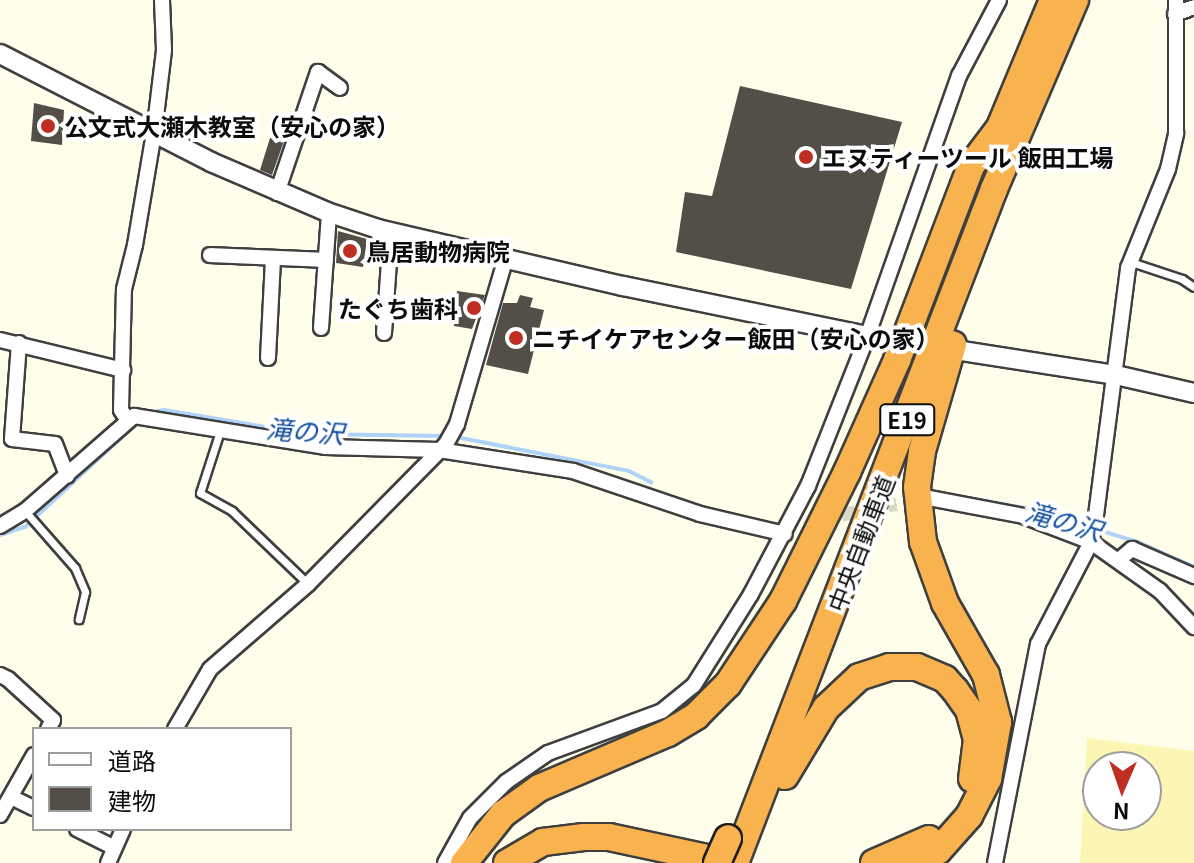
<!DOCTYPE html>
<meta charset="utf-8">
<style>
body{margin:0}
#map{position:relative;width:1194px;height:863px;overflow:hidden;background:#fffeea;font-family:Georgia,"Noto Sans JP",serif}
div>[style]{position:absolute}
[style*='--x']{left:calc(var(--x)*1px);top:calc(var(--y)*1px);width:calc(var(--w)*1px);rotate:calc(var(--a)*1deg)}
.sand>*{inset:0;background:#fcf6b5}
.stream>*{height:4px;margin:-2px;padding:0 2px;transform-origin:2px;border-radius:2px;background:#aed2f8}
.building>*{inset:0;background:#544e48}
.minor-tunnel>*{height:14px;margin-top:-7px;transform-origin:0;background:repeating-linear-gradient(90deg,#dbdac9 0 14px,transparent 0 21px)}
.roads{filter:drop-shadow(2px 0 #3f3f3f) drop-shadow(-2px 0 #3f3f3f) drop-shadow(0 2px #3f3f3f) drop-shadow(0 -2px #3f3f3f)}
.service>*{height:7px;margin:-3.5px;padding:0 3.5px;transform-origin:3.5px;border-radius:3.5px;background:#fff}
.minor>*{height:14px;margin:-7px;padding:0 7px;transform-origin:7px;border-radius:7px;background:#fff}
.tertiary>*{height:18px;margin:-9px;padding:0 9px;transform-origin:9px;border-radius:9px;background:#fff}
.motorway>*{height:26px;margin:-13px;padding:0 13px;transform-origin:13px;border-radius:13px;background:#f8b34f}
.bridges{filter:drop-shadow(2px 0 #1d1d1d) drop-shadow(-2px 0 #1d1d1d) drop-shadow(0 2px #1d1d1d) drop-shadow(0 -2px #1d1d1d)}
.motorway-bridge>*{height:26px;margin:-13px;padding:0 13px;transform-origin:13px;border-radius:13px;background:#f8b34f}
.dots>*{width:22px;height:22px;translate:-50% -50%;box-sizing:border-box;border:4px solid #fff;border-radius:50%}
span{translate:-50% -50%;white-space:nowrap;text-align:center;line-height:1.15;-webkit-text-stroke:8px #fff;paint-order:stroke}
.shield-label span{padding:2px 6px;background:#fff;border:2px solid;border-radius:6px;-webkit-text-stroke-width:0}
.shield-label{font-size:22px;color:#0c0c0c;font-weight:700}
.poi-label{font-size:24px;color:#0c0c0c;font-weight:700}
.left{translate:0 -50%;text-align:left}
.right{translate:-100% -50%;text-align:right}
.street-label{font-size:24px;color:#0c0c0c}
.water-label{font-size:26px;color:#134fa0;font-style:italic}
.legend{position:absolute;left:32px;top:727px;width:260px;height:104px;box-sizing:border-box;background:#fff;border:2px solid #9e9e9e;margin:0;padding:10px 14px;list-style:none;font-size:24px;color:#0c0c0c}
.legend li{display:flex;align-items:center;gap:16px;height:40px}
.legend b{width:40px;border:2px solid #9e9e9e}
.north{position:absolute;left:1082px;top:751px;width:80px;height:80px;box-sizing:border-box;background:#fff;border:2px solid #9e9e9e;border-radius:50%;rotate:182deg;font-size:22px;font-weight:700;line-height:32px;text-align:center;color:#0c0c0c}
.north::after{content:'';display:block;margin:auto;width:28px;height:36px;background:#be2f21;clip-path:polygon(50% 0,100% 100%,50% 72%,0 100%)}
</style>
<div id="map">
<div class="sand">
<i style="clip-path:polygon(evenodd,1087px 738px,1194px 751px,1194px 863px,1080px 863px,1087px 738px,1098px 767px,1146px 767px,1146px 815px,1098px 815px,1098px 767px)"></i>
</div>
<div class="stream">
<i style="--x:148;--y:413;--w:16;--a:-11"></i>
<i style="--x:164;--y:410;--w:145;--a:9.5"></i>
<i style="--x:307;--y:434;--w:140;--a:0.8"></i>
<i style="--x:456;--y:437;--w:176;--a:11.1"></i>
<i style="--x:629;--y:471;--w:25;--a:27"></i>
<i style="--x:929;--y:491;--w:103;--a:10.1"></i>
<i style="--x:1030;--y:509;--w:113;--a:17"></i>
<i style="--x:1138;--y:542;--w:61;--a:24.1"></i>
<i style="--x:0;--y:535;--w:26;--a:-18"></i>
<i style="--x:25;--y:527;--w:154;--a:-42.9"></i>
</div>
<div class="building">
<i style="clip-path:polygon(740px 86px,902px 122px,851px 289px,676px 252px,685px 192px,712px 196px)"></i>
<i style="clip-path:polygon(34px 103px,64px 110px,62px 145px,31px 141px)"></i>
<i style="clip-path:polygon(270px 138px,284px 141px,272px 175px,260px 170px)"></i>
<i style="clip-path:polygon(338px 231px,367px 239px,363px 267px,336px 263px)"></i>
<i style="clip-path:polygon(457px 291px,485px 295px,472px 329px,454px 326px)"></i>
<i style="clip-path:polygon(520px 295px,533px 298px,530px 307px,544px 310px,528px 374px,486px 365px,503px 303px,517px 303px)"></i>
</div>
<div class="minor-tunnel">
<i style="--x:821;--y:519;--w:103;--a:-11.2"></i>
</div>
<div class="roads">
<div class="service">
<i style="--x:1131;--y:262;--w:54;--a:18.4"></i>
<i style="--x:1182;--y:279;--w:14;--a:34"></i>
<i style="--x:220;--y:431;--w:65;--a:107.9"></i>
<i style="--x:200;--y:493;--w:37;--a:29"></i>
<i style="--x:232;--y:511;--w:105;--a:43.8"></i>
<i style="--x:25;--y:511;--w:76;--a:48.7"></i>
<i style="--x:75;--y:568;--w:26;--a:67"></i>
<i style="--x:85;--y:592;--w:28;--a:103"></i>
</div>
<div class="minor">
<i style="--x:1175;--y:14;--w:20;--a:-20"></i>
<i style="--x:277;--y:193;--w:128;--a:-71.3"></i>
<i style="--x:318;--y:72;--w:27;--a:36"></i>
<i style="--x:210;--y:255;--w:116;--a:2.5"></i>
<i style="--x:321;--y:328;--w:115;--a:-86"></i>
<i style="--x:384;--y:333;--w:101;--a:-86"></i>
<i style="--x:0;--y:340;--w:127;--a:13.7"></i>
<i style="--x:19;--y:343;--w:96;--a:94.2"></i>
<i style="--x:12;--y:439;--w:43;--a:6.6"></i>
<i style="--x:55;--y:444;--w:34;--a:69"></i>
<i style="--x:268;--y:358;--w:100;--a:-87.1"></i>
<i style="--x:127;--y:419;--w:11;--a:-124"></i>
<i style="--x:121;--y:410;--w:121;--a:-88.6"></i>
<i style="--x:124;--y:289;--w:45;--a:-76"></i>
<i style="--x:135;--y:245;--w:114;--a:-80.4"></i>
<i style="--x:154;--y:133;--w:84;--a:-83.1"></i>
<i style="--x:164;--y:50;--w:50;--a:-92.3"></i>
<i style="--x:929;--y:498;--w:96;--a:10.8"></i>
<i style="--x:1023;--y:516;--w:73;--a:20.9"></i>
<i style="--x:1091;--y:542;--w:85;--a:35.4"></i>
<i style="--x:1160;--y:591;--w:50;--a:46.6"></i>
<i style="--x:0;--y:526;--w:29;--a:-31"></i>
<i style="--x:25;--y:511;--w:145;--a:-41.1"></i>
<i style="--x:134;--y:416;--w:193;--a:9.2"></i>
<i style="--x:325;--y:447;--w:114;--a:1.5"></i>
<i style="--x:439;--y:450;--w:136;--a:8.9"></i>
<i style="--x:573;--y:471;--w:134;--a:18.7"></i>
<i style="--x:700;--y:514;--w:87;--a:13.2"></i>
<i style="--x:1120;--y:559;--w:16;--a:-40"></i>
<i style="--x:1132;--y:549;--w:68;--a:23.5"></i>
<i style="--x:0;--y:675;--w:9;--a:27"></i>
<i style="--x:8;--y:679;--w:61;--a:42.3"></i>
<i style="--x:53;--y:720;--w:10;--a:119"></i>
<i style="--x:175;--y:729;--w:69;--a:-59.7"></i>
<i style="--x:210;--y:669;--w:130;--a:-40.9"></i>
<i style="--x:308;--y:584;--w:197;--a:-45.4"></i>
<i style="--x:446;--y:444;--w:23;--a:-61"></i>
<i style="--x:457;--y:424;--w:173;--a:-73.6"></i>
<i style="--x:11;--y:797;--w:25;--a:26"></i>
<i style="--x:0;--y:815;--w:69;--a:-60.5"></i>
<i style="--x:77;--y:829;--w:40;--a:26.6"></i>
<i style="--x:108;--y:863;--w:37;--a:-66"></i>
<i style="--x:445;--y:863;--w:51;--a:-60.9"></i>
<i style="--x:470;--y:818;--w:51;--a:-45"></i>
<i style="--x:506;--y:782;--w:51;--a:-34.6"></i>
<i style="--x:548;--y:753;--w:121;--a:-20.2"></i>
<i style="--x:662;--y:711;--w:41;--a:-39.1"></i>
<i style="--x:694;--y:685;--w:107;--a:-57.9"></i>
<i style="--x:751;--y:594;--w:122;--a:-62.2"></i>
<i style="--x:808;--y:486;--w:160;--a:-68.4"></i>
<i style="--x:867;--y:337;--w:277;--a:-70.6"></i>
<i style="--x:959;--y:76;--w:86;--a:-62.2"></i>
<i style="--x:995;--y:863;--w:223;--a:-78.9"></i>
<i style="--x:1038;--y:644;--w:115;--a:-62.5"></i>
<i style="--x:1091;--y:542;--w:19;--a:-78"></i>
<i style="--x:1095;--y:523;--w:257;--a:-82.6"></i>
<i style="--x:1128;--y:268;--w:107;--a:-68"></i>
<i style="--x:1168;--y:169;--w:37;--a:-77"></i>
<i style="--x:1176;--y:133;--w:133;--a:-90"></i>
</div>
<div class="tertiary">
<i style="--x:0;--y:54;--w:237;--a:27.1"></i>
<i style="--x:211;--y:162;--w:126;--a:23.3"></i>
<i style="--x:327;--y:212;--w:54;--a:18.4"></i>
<i style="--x:378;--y:229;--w:252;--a:13.1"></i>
<i style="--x:623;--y:286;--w:279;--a:11.6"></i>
<i style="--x:962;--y:351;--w:156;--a:8.9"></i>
<i style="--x:1116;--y:375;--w:80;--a:13"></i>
</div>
<div class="motorway">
<i style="--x:993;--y:144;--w:156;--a:-67.4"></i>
<i style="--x:785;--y:776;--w:79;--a:-58.9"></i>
<i style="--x:826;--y:708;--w:45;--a:-43.2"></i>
<i style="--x:859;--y:677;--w:32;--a:-18"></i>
<i style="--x:889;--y:667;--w:28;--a:0"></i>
<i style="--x:917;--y:667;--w:30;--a:23"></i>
<i style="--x:945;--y:679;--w:15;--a:48"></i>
<i style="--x:955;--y:690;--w:24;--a:55"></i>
<i style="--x:969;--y:710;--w:30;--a:75"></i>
<i style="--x:977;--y:739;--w:40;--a:97.1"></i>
<i style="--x:464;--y:863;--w:63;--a:-51.5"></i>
<i style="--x:503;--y:814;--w:44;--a:-35.8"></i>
<i style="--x:539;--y:788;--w:140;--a:-23.1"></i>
<i style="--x:668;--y:733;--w:33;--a:-31"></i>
<i style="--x:696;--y:716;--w:45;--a:-45"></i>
<i style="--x:728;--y:684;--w:100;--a:-56.5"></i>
<i style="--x:783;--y:601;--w:144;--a:-63.6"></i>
<i style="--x:847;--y:472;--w:123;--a:-65.9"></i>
<i style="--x:897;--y:360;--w:208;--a:-69.1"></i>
<i style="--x:971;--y:166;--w:45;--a:-53.1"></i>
<i style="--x:507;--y:863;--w:42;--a:-30.3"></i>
<i style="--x:543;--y:842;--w:41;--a:-7"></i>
<i style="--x:584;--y:837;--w:25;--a:0"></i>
<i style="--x:609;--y:837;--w:124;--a:12.1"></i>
<i style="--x:735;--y:863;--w:722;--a:-68.98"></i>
<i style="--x:994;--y:189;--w:206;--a:-66.8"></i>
<i style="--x:874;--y:863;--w:60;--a:-23.6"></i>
<i style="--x:915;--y:863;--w:26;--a:-28"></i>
<i style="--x:938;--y:851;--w:47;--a:-48.5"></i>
<i style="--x:969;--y:816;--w:42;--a:-62.8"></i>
<i style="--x:988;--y:779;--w:58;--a:-80"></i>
<i style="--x:998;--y:722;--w:49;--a:-104.3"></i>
<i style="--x:986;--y:675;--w:83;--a:-119.7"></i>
<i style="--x:945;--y:603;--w:65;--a:-109.8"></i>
<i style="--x:923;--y:542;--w:55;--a:-96.2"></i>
<i style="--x:917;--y:487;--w:36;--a:-82"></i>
<i style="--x:922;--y:451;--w:111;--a:-73.8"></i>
</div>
</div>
<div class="bridges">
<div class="motorway-bridge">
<i style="--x:717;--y:863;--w:27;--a:-66"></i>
</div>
</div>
<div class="dots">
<i style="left:48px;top:126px;background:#be2f21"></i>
<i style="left:806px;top:157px;background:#be2f21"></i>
<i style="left:350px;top:251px;background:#be2f21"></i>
<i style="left:474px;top:308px;background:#be2f21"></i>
<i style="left:516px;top:338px;background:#be2f21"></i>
</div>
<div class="shield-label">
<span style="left:907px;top:420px">E19</span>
</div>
<div class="poi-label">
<span class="left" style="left:64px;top:126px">公文式大瀬木教室（安心の家）</span>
<span class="left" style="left:822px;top:157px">エヌティーツール 飯田工場</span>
<span class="left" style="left:366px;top:251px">鳥居動物病院</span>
<span class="right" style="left:458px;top:308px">たぐち歯科</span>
<span class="left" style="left:532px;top:338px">ニチイケアセンター飯田（安心の家）</span>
</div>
<div class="street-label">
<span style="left:860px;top:543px;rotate:-69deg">中央自動車道</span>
</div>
<div class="water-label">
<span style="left:305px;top:430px;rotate:4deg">滝の沢</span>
<span style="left:1064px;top:520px;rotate:16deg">滝の沢</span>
</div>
<ul class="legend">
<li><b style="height:10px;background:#fff"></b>道路</li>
<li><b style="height:22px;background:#544e48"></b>建物</li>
</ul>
<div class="north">N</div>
</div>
